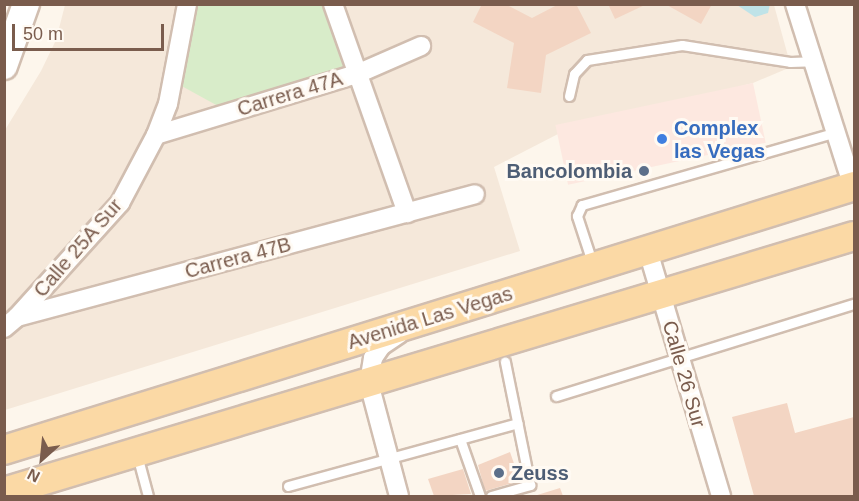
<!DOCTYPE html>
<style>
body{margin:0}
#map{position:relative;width:859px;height:501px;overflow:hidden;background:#fdf6ec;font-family:Helvetica,sans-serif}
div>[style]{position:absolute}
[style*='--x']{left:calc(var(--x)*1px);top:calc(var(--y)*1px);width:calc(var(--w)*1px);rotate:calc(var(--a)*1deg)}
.residential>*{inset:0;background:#f5e8da}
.commercial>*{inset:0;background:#fde8e0;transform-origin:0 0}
.green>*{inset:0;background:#d8ecc9}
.water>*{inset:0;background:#bfe3e8}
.building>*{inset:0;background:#f3d5c3}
.roads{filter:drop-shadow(2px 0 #d1beb0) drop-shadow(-2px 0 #d1beb0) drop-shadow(0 2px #d1beb0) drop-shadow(0 -2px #d1beb0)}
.lane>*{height:9px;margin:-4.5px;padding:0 4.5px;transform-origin:4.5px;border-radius:4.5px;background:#fff}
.street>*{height:18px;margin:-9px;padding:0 9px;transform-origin:9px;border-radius:9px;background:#fff}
.secondary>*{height:26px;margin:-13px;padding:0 13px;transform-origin:13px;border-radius:13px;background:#fff}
.primary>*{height:28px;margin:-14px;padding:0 14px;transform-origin:14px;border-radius:14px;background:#fbd9a5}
.dots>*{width:16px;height:16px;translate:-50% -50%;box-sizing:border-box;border:3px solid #fffaf3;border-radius:50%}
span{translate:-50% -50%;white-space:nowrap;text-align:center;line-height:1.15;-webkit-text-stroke:6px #fffaf3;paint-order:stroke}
.street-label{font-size:20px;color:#7a5c4d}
.shop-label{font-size:20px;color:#366cbe;font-weight:700}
.left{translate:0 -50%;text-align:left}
.service-label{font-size:20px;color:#4e5e75;font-weight:700}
.right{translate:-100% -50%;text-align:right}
.frame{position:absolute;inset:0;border:6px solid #7a5c4d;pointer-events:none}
.north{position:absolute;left:12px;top:429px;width:60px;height:60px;-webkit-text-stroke:4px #fffaf3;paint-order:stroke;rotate:207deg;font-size:16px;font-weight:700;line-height:24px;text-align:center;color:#7a5c4d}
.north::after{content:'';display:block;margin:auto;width:21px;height:27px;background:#7a5c4d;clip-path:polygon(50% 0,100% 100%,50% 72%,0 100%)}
.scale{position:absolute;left:12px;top:24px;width:152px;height:27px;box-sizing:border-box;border:3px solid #7a5c4d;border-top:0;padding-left:8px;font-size:18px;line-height:21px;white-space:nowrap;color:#7a5c4d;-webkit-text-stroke:4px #fffaf3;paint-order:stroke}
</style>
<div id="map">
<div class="residential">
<i style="clip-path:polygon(65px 5px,774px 5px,791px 67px,753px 83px,558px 134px,494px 167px,520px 251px,5px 410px,5px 130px,41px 71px,56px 40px)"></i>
</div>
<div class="commercial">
<i style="left:753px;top:83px;width:61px;height:202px;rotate:78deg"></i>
</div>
<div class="green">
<i style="clip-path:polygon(191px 5px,328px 5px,345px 66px,218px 106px,178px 84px)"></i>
</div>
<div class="water">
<i style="clip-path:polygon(770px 4px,768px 13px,755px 17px,737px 5px)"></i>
</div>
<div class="building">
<i style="clip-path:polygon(482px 4px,505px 4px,532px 18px,559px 4px,576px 4px,591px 33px,546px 55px,541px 93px,507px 88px,514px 43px,473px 22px)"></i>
<i style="clip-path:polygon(608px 4px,647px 4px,615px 19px)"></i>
<i style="clip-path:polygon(665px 4px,712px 4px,701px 24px)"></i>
<i style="clip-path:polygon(787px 403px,795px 433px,854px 417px,854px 496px,754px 496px,732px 417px)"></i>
<i style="clip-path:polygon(510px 452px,520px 481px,485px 491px,478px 465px)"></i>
<i style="clip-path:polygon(463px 469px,471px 494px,434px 496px,428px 479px)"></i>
<i style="clip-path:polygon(560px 488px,563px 496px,534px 496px)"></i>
</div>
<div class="roads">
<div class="lane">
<i style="--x:569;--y:96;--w:23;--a:-77"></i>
<i style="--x:574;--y:74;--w:19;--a:-47"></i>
<i style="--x:587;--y:60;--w:96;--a:-9"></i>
<i style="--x:682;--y:45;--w:109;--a:8.9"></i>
<i style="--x:790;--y:62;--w:23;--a:-2"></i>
<i style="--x:593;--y:265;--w:52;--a:-108.1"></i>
<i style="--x:577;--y:216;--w:12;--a:-66"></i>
<i style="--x:582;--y:205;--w:264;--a:-16"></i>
<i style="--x:556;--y:396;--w:312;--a:-17.2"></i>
<i style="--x:460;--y:439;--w:60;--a:70.7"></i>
<i style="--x:137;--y:455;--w:42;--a:75"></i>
<i style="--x:288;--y:486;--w:238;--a:-15.3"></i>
<i style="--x:491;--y:496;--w:41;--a:-15.8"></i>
<i style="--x:530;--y:485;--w:126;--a:-101.5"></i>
</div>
<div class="street">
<i style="--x:333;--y:4;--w:222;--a:70.5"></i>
<i style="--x:795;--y:4;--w:192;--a:72.4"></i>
<i style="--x:156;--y:135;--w:210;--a:-16.9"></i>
<i style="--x:357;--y:74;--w:70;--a:-23.6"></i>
<i style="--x:648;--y:251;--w:256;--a:73.4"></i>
<i style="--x:17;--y:317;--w:154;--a:-47.9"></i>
<i style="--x:120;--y:203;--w:77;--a:-62.1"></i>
<i style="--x:156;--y:135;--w:33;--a:-69"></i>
<i style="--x:168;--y:104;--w:102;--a:-79.2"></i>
<i style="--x:4;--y:328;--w:17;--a:-40"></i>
<i style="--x:17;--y:317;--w:474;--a:-15"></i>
<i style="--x:399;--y:496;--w:117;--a:-104.9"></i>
<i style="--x:369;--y:383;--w:25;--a:-81"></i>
<i style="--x:373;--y:358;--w:14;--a:-56"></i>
<i style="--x:381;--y:346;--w:22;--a:-34"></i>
</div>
<div class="secondary">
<i style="--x:4;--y:66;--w:66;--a:-70.5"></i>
</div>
<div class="primary">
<i style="--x:4;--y:450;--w:890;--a:-17.25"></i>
<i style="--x:4;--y:492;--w:888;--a:-16.76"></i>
</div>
</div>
<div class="dots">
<i style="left:662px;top:139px;background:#3f7fe0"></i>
<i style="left:644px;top:171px;background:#5c6f8a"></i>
<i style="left:499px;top:473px;background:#5c6f8a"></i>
</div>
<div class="street-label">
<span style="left:290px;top:94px;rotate:-17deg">Carrera 47A</span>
<span style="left:78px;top:248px;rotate:-49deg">Calle 25A Sur</span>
<span style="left:238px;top:258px;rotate:-15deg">Carrera 47B</span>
<span style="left:430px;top:318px;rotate:-17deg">Avenida Las Vegas</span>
<span style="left:684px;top:374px;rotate:74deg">Calle 26 Sur</span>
</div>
<div class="shop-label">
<span class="left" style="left:674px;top:140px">Complex<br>las Vegas</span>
</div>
<div class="service-label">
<span class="right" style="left:632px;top:171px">Bancolombia</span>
<span class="left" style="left:511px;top:473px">Zeuss</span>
</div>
<div class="frame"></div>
<div class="north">N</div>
<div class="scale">50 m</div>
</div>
